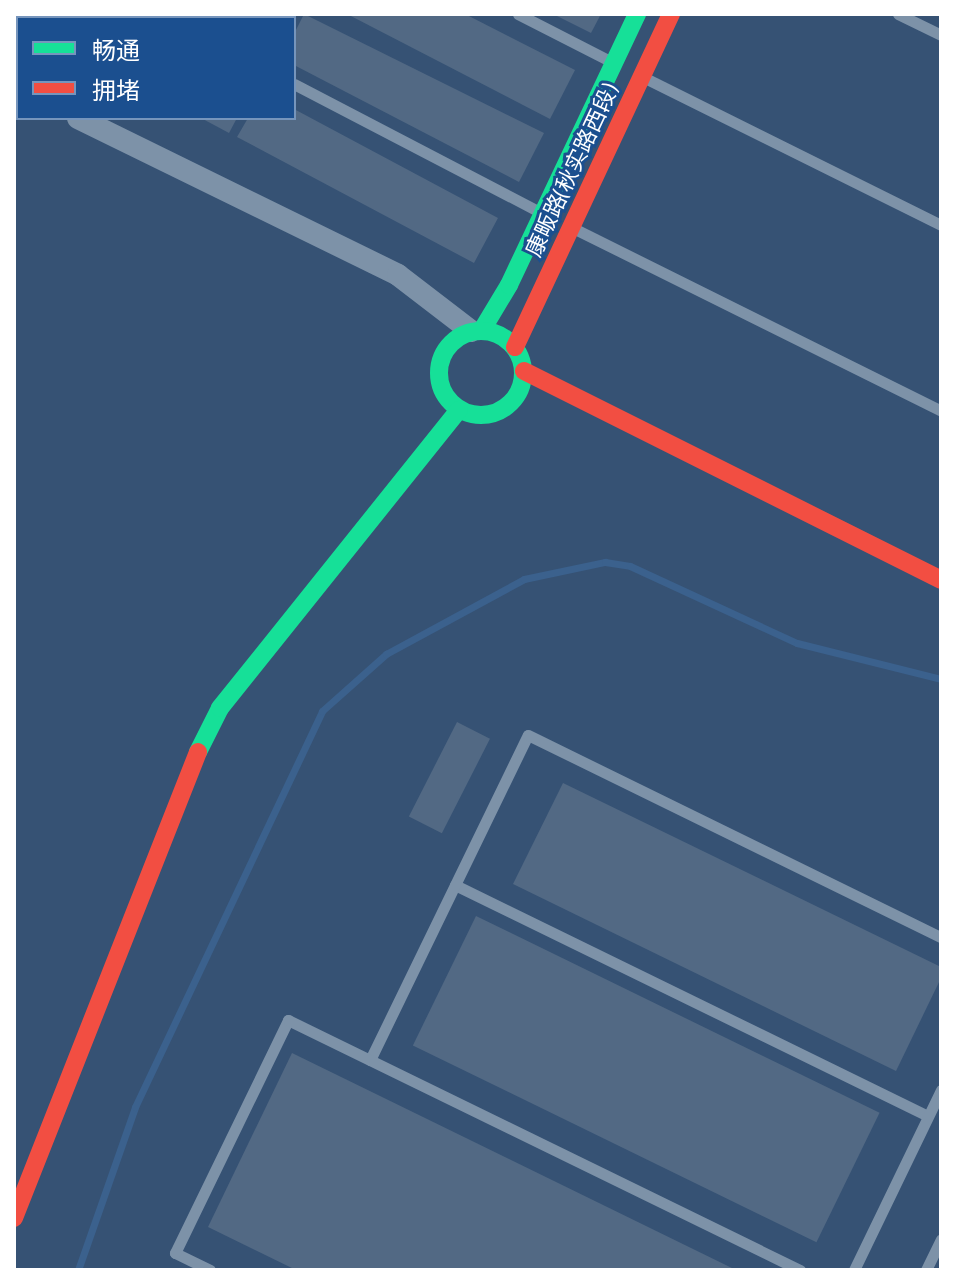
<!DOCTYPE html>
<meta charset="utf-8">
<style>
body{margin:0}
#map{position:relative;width:955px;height:1284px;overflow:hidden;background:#365274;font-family:Barlow,"Noto Sans SC",sans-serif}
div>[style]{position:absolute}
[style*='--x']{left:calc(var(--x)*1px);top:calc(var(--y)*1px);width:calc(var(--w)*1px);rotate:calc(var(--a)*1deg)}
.stream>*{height:7px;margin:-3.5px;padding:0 3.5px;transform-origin:3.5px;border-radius:3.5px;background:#3b618d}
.building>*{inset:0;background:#526984;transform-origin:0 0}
.lane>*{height:11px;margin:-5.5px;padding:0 5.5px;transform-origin:5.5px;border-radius:5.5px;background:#7d92a8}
.street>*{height:22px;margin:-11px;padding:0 11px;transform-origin:11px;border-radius:11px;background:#7d92a8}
.fast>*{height:18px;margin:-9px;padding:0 9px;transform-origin:9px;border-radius:9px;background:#16e098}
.fast>.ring{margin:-9px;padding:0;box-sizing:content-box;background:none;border:18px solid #16e098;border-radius:50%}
.jam>*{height:18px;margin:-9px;padding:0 9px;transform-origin:9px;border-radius:9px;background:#f24e42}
span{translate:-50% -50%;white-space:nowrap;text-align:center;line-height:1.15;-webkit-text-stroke:6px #1b4f8f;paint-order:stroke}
.street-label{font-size:22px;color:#fff}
.frame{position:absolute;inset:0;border:16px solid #fff;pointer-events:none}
.legend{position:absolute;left:16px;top:16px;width:280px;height:104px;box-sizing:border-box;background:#1b4f8f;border:2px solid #7695bc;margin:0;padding:10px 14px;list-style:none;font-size:24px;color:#fff}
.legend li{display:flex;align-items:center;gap:16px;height:40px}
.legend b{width:40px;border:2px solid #7695bc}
</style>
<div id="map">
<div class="stream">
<i style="--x:78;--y:1270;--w:173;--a:-70.7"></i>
<i style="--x:135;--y:1107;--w:438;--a:-64.7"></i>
<i style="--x:322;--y:711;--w:86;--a:-41.7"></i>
<i style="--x:386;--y:654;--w:157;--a:-28.5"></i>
<i style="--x:524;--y:579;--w:83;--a:-11.9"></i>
<i style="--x:605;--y:562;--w:25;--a:9"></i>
<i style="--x:630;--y:566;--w:184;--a:24.8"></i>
<i style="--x:797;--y:643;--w:148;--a:14"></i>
</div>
<div class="building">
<i style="clip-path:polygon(14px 14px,116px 14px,123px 18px,18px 21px)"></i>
<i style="clip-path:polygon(194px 14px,282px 14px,280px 18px)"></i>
<i style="clip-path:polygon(304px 14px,544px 133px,519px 182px,294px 65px,294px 34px)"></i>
<i style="clip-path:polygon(347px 14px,465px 14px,575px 70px,550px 119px)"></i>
<i style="clip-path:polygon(553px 14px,601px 14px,591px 33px)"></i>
<i style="clip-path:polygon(294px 109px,498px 218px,474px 263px,237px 137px,248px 118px,294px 118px)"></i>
<i style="clip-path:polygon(201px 118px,237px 118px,229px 133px)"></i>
<i style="left:457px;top:722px;width:37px;height:106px;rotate:27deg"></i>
<i style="clip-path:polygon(563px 783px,941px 967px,941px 978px,896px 1071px,513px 884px)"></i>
<i style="left:476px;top:916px;width:449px;height:144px;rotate:26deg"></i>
<i style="clip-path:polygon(292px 1053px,736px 1270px,296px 1270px,208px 1227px)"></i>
</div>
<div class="lane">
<i style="--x:163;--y:14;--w:9;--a:27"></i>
<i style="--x:518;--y:14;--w:103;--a:27.1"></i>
<i style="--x:898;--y:14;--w:48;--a:26"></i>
<i style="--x:643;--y:77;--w:333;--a:26.4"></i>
<i style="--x:294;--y:84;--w:280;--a:27.5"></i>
<i style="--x:575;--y:229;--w:409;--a:26.4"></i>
<i style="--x:455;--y:885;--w:526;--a:26.03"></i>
<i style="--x:370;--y:1060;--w:361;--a:-64.1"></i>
<i style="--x:528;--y:735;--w:460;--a:26.1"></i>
<i style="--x:210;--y:1270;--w:39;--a:-154"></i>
<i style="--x:175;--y:1253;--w:259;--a:-64.1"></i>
<i style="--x:288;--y:1020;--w:570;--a:26.03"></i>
<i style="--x:854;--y:1270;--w:200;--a:-64.2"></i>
<i style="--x:926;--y:1270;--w:34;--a:-64"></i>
</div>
<div class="street">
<i style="--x:14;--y:87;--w:4;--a:27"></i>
<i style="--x:78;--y:118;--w:356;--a:26.1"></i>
<i style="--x:398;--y:275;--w:92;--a:37.5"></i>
</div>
<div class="fast">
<i style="--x:482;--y:330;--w:52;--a:-59"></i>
<i style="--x:509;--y:285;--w:300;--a:-64.7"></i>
<i class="ring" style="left:439px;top:331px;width:66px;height:66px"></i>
<i style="--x:198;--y:752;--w:49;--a:-63.4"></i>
<i style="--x:220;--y:708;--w:382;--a:-51.3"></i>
</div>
<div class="jam">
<i style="--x:515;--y:347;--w:368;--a:-64.9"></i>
<i style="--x:524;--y:371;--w:466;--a:26.6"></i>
<i style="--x:14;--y:1218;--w:501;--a:-68.45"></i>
</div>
<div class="street-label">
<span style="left:571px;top:170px;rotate:-65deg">康畈路(秋实路西段)</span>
</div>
<div class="frame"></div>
<ul class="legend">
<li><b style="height:10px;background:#16e098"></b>畅通</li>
<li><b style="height:10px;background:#f24e42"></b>拥堵</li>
</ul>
</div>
